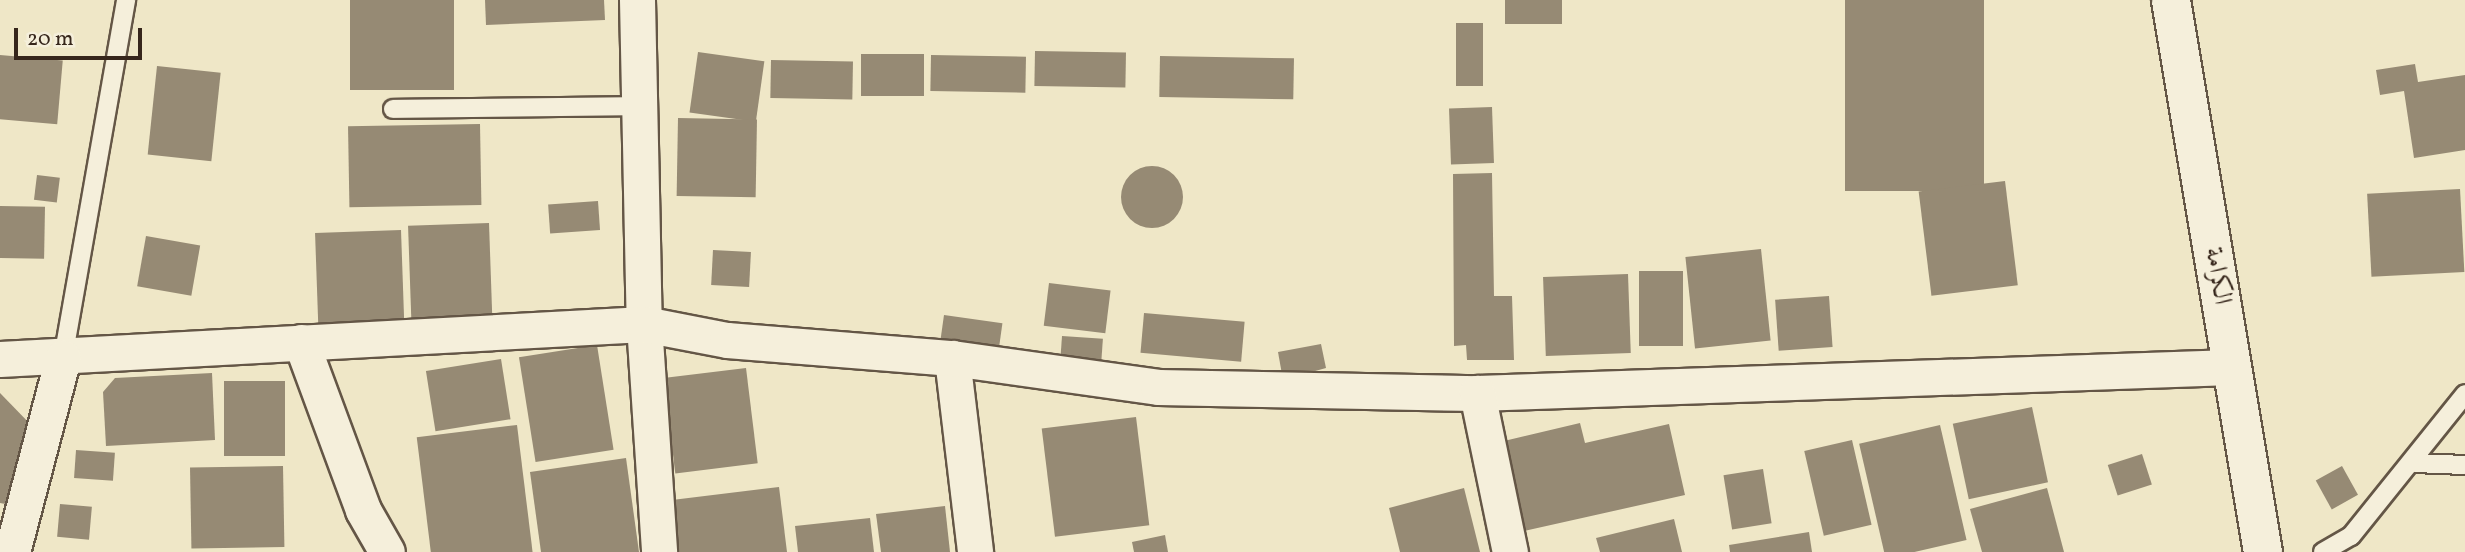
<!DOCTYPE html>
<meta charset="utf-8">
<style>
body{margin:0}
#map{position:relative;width:2465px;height:552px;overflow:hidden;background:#efe7c7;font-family:Vollkorn,Amiri,serif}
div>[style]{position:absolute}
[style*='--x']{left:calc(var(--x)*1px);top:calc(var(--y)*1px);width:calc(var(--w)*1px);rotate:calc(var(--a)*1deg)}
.building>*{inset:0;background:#968a74;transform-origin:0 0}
.round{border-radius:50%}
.roads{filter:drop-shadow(2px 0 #645646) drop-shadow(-2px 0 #645646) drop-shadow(0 2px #645646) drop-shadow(0 -2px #645646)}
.lane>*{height:18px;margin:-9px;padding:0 9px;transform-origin:9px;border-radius:9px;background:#f5efdb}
.street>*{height:35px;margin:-17.5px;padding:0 17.5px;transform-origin:17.5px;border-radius:17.5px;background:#f5efdb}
.secondary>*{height:38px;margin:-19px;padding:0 19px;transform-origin:19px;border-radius:19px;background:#f5efdb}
span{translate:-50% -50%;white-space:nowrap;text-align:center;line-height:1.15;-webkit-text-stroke:6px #f5efdb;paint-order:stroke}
.street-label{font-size:26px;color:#36261b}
.scale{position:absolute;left:14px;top:28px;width:128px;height:32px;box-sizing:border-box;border:4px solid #36261b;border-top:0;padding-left:9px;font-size:21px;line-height:24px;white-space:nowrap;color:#36261b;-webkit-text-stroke:5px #f5efdb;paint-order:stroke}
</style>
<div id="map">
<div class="building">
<i style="left:350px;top:0;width:104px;height:90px"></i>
<i style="clip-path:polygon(485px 0,604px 0,605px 20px,486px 25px)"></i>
<i style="left:1505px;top:0;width:57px;height:24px"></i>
<i style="left:1845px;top:0;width:139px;height:191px"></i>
<i style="left:1456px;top:23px;width:27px;height:63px"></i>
<i style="left:1035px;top:51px;width:91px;height:35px;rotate:1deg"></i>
<i style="left:698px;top:52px;width:67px;height:61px;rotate:8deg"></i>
<i style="left:861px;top:54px;width:63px;height:42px"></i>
<i style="left:0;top:55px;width:63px;height:64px;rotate:5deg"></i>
<i style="left:931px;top:55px;width:95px;height:36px;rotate:1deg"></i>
<i style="left:1160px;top:56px;width:134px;height:41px;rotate:1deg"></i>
<i style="left:771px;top:60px;width:82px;height:38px;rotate:1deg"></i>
<i style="clip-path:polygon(2415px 64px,2418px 82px,2465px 75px,2465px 150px,2414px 158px,2404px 91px,2380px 95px,2376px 70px)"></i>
<i style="left:157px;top:66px;width:64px;height:89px;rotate:6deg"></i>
<i style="left:1492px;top:107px;width:56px;height:43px;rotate:88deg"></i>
<i style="left:678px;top:118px;width:79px;height:78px;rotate:1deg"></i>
<i style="left:480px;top:124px;width:81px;height:132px;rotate:89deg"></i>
<i class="round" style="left:1121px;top:166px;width:62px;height:62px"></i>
<i style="clip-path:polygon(1492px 173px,1494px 296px,1512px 296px,1514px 360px,1467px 360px,1466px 345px,1454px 346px,1453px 174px)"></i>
<i style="left:37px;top:175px;width:23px;height:25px;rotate:7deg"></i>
<i style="left:2005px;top:181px;width:105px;height:87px;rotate:83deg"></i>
<i style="left:2460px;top:189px;width:83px;height:93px;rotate:87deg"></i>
<i style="left:598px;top:201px;width:29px;height:50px;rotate:86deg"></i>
<i style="left:0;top:206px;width:45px;height:52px;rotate:1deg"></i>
<i style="left:489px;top:223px;width:95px;height:81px;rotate:88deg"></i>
<i style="left:401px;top:230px;width:95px;height:86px;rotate:88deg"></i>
<i style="left:146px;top:236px;width:55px;height:51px;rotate:10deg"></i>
<i style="left:1761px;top:249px;width:92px;height:76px;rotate:84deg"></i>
<i style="left:713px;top:250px;width:38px;height:35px;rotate:3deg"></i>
<i style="left:1639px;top:271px;width:44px;height:75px"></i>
<i style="left:1628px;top:274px;width:79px;height:85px;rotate:88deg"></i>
<i style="left:1049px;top:283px;width:62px;height:43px;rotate:7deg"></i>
<i style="left:1829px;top:296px;width:51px;height:54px;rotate:86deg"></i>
<i style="left:1144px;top:313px;width:101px;height:40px;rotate:5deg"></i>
<i style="left:944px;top:315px;width:59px;height:29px;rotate:8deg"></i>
<i style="left:1062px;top:336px;width:41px;height:23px;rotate:4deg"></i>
<i style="clip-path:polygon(1321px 344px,1326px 368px,1283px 380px,1278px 352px)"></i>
<i style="left:597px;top:345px;width:106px;height:79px;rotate:81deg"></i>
<i style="left:501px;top:359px;width:61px;height:76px;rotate:81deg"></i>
<i style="left:746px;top:368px;width:96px;height:83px;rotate:83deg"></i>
<i style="clip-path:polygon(212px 373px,215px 440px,106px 446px,103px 392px,115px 378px)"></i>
<i style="left:224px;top:381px;width:61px;height:75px"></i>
<i style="clip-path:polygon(0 393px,34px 428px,16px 506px,0 503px)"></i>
<i style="left:2032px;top:407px;width:77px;height:81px;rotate:78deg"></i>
<i style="left:1136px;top:417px;width:109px;height:95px;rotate:83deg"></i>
<i style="clip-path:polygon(1580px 423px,1585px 443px,1669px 424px,1685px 495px,1524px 531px,1504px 441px)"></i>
<i style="left:517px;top:425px;width:128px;height:101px;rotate:83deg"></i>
<i style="left:1940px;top:425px;width:118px;height:83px;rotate:77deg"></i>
<i style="left:1852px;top:440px;width:87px;height:49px;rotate:77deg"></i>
<i style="left:76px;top:450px;width:39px;height:28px;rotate:4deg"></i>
<i style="left:2142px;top:454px;width:32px;height:36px;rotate:72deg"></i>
<i style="clip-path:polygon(626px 458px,639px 552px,541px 552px,530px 472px)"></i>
<i style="left:283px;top:466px;width:81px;height:93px;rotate:89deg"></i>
<i style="left:2342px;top:466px;width:33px;height:30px;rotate:61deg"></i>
<i style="left:1763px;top:469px;width:55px;height:40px;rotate:81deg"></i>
<i style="clip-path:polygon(779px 487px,787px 552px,678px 552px,672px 500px)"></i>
<i style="clip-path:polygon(1464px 488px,1480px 552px,1400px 552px,1389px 508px)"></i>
<i style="clip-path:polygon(2047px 488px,2064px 552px,1982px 552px,1970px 509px)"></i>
<i style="left:60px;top:504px;width:32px;height:33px;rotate:5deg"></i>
<i style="clip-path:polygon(945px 506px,950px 552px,881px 552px,876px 514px)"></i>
<i style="clip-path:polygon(870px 518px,874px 552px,798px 552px,795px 526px)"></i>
<i style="clip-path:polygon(1674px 519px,1682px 552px,1600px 552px,1596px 538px)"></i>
<i style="clip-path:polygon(1809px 532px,1812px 552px,1730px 552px,1729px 545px)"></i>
<i style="clip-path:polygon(1165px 535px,1168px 552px,1134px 552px,1132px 542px)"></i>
</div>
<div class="roads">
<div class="lane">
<i style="--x:393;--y:109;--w:246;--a:-0.7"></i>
<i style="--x:63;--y:358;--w:364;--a:-80"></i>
<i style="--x:2415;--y:463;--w:50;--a:2.3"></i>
<i style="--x:2323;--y:552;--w:32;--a:-30"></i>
<i style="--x:2351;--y:536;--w:182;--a:-51.2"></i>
</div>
<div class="street">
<i style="--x:637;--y:0;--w:324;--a:88.8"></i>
<i style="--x:644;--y:324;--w:228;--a:86.2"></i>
<i style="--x:301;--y:342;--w:179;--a:69.7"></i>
<i style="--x:363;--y:510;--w:48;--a:60.3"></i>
<i style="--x:952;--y:358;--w:195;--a:83.2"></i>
<i style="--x:0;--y:359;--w:645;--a:-3.11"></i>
<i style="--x:644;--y:324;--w:85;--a:10.9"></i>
<i style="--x:727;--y:340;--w:226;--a:4.6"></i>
<i style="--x:952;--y:358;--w:208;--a:8"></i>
<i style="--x:1158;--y:387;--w:319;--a:1.1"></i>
<i style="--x:1477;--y:393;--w:755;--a:-1.97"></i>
<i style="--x:1477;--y:393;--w:162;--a:78.3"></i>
<i style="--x:12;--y:552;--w:201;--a:-75.3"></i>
</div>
<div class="secondary">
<i style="--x:2171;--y:0;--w:560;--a:80.54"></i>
</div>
</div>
<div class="street-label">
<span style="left:2217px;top:276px;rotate:81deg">الكرامة</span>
</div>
<div class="scale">20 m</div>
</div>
